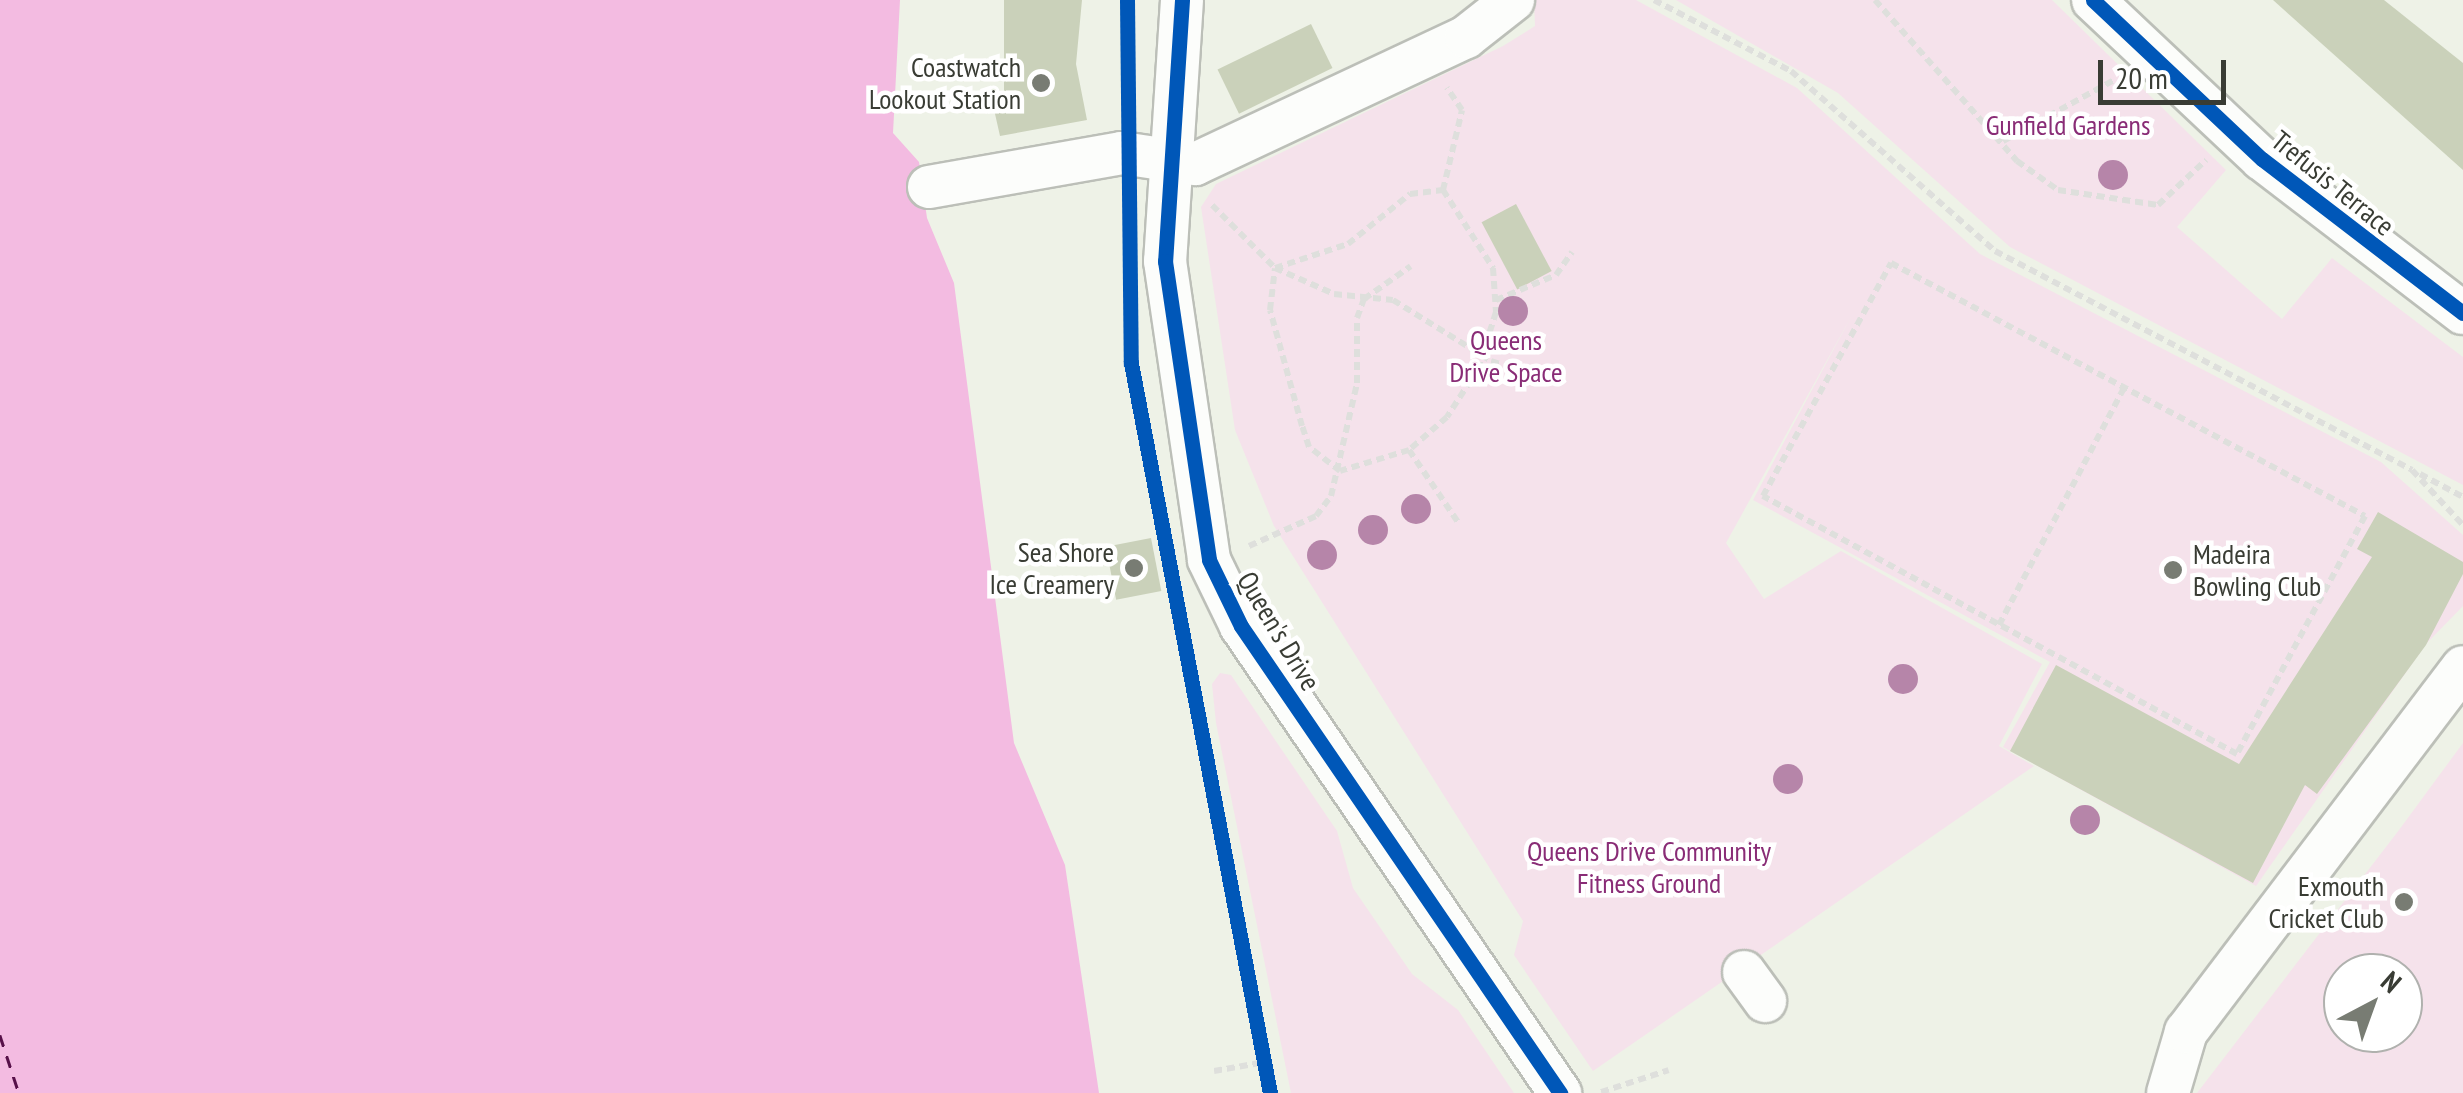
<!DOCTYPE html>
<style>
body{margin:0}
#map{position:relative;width:2463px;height:1093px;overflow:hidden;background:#eef2e7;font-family:"PT Sans Narrow",sans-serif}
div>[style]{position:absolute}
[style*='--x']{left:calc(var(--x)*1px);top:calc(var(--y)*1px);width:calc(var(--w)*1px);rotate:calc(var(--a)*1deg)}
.green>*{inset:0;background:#f5e2eb}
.water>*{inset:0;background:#f3bbe1}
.ferry>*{height:2.5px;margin-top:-1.25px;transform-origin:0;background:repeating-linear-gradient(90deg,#571049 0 12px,transparent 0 22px)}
.building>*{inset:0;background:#cad1ba;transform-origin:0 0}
.path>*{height:6px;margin-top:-3px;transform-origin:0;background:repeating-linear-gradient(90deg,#dedfdc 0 8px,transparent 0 13px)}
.roads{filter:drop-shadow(2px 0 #bcbfb8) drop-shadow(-2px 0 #bcbfb8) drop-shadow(0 2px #bcbfb8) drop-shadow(0 -2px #bcbfb8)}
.minor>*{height:42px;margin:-21px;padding:0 21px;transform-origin:21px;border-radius:21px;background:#fcfdfb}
.cycleway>*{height:15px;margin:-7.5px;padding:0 7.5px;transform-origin:7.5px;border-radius:7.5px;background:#0057b8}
.trees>*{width:30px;height:30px;margin:-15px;border-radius:50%;background:#b685a9}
.dots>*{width:28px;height:28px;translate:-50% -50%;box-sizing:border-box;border:5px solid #fff;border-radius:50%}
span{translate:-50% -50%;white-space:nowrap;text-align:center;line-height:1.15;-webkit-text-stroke:9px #fff;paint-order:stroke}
.poi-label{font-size:28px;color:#393c34}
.right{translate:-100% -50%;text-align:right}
.left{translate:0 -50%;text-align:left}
.park-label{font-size:28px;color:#892c76}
.street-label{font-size:28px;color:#393c34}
.north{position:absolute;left:2323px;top:953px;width:100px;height:100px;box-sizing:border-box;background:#fff;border:2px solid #b0b1ae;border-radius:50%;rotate:41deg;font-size:28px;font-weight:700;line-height:40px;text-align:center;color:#393c34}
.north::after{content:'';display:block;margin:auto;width:35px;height:45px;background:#787c73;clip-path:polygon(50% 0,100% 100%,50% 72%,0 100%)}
.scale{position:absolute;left:2098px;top:60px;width:128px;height:45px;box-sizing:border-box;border:5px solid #393c34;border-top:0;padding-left:12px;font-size:30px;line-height:35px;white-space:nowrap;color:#393c34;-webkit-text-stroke:8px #fff;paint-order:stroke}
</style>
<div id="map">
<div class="green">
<i style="clip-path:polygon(1534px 0,1636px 0,1797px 88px,1980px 254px,2381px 462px,2463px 535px,2463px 606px,2426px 644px,2256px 886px,2003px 747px,2050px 662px,1753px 500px,1852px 315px,1726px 543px,1764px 599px,1841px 551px,2042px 664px,1999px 746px,2034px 766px,1593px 1071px,1514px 955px,1523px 921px,1274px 526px,1235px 430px,1201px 207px,1216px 184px,1503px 46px,1535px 26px)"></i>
<i style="clip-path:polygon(1676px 0,2052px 0,2226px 170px,2177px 227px,2282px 319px,2332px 258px,2463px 357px,2463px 485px,2010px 247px,1838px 93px)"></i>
<i style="clip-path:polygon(1220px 673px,1231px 675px,1337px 831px,1353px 888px,1412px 974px,1458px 1010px,1514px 1093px,1291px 1093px,1216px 723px,1212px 684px)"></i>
<i style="clip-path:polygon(evenodd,2463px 743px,2463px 1093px,2197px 1093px,2399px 830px,2463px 743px,2343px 973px,2403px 973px,2403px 1033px,2343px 1033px,2343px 973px)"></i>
</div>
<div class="water">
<i style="clip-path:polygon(0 0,900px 0,893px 133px,919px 162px,927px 218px,954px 283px,1014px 743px,1065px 865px,1099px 1093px,0 1093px)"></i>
</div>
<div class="ferry">
<i style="--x:0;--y:1035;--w:61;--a:71.9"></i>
</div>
<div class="building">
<i style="clip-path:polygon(1004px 0,1082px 0,1076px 64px,1087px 120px,1000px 136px,993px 105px,1004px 102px)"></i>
<i style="clip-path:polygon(2273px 0,2384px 0,2463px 63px,2463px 170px)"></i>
<i style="left:1311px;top:24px;width:49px;height:104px;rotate:64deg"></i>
<i style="left:1516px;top:204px;width:76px;height:39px;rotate:62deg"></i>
<i style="clip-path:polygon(2378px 512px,2463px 562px,2463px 574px,2426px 645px,2317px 794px,2305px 785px,2253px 883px,2010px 751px,2056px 665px,2239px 764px,2372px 557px,2357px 549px)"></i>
<i style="left:1151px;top:538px;width:54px;height:46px;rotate:79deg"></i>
</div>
<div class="path">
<i style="--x:1654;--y:0;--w:154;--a:27.4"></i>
<i style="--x:1791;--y:71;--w:272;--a:41.4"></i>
<i style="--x:1995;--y:251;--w:471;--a:27.7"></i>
<i style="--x:2412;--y:470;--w:75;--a:47.2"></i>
<i style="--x:1875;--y:0;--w:215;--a:48.6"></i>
<i style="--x:2017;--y:161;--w:50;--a:35.3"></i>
<i style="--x:2058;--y:190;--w:101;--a:8.5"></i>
<i style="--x:2158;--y:205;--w:66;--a:-43.2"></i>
<i style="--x:2003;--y:141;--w:129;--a:-28.8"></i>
<i style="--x:1443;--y:190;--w:93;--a:57.3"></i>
<i style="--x:1493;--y:268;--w:44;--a:86.1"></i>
<i style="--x:1496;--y:312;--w:60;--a:107.5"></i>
<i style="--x:1478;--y:369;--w:57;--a:122.9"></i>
<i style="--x:1447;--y:417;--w:50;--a:139"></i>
<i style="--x:1409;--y:450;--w:72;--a:163.1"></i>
<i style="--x:1340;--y:471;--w:39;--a:-142"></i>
<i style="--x:1309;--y:447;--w:22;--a:-108"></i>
<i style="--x:1302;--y:426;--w:120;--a:-105.4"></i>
<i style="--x:1270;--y:310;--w:42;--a:-83.2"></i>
<i style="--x:1275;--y:268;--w:77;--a:-18.2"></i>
<i style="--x:1348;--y:244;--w:80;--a:-38.9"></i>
<i style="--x:1410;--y:194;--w:33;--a:-7"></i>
<i style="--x:1443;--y:190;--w:82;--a:-76.6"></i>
<i style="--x:1462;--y:110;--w:27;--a:-124"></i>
<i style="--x:1212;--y:205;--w:89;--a:45"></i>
<i style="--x:1275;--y:268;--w:64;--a:23.8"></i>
<i style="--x:1334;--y:294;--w:59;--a:5.8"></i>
<i style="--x:1393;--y:300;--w:115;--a:31.9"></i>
<i style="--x:1491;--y:361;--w:69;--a:17.7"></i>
<i style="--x:1891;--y:263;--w:537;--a:28.09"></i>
<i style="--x:2365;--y:516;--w:270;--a:118.3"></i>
<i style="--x:2237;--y:754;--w:540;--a:-151.44"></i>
<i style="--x:1763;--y:496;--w:266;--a:-61.2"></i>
<i style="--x:1496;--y:300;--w:65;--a:-22.6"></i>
<i style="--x:1556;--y:275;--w:28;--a:-55"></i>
<i style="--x:1409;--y:450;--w:87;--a:55.8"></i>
<i style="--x:2420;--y:474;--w:49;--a:28.1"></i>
<i style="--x:1249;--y:546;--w:73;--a:-24.1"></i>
<i style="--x:1316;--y:516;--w:25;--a:-53"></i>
<i style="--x:1331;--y:496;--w:116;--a:-77"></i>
<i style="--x:1357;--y:383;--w:65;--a:-90"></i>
<i style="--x:1357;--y:318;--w:20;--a:-70"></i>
<i style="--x:1364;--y:299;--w:57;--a:-35.1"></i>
<i style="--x:1999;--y:625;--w:268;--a:-62.2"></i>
<i style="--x:1214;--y:1071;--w:52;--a:-10"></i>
<i style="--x:1601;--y:1092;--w:71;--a:-17.9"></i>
</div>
<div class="roads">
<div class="minor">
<i style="--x:1182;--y:0;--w:262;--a:93.7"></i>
<i style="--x:1165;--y:261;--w:302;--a:81.6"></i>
<i style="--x:1209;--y:560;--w:73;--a:64.1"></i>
<i style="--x:1241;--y:626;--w:566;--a:55.66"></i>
<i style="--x:2093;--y:0;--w:232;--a:43.3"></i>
<i style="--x:2262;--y:159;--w:253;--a:37.5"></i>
<i style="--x:929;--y:187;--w:196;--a:-10"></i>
<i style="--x:1122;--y:153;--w:74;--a:8.6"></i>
<i style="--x:1195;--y:164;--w:299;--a:-25.1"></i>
<i style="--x:1466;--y:37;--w:60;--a:-38.2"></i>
<i style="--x:1744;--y:972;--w:36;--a:54"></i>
<i style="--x:2168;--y:1093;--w:64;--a:-73.6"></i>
<i style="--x:2186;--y:1032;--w:458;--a:-52.8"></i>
</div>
</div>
<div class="cycleway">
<i style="--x:1127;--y:0;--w:363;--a:89.4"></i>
<i style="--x:1131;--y:363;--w:743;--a:79.22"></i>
<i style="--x:1182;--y:0;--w:262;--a:93.7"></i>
<i style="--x:1165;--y:261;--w:302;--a:81.6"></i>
<i style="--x:1209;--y:560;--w:73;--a:64.1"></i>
<i style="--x:1241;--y:626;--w:566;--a:55.66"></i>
<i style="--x:2093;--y:0;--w:232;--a:43.3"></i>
<i style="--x:2262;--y:159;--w:253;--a:37.5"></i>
</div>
<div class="trees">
<i style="left:2113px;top:175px"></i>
<i style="left:1513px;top:311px"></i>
<i style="left:1416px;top:509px"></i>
<i style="left:1373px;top:530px"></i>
<i style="left:1322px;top:555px"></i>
<i style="left:1903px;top:679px"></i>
<i style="left:1788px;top:779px"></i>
<i style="left:2085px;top:820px"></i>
</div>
<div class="dots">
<i style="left:1041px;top:83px;background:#787c73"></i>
<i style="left:1134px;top:568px;background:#787c73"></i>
<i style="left:2173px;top:570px;background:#787c73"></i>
<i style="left:2404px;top:902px;background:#787c73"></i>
</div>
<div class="poi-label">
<span class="right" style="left:1021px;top:83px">Coastwatch<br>Lookout Station</span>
<span class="right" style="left:1114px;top:568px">Sea Shore<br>Ice Creamery</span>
<span class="left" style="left:2193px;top:570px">Madeira<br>Bowling Club</span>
<span class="right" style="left:2384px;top:902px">Exmouth<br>Cricket Club</span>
</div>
<div class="park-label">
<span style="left:2068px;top:125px">Gunfield Gardens</span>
<span style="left:1506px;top:356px">Queens<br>Drive Space</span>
<span style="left:1649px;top:867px">Queens Drive Community<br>Fitness Ground</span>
</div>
<div class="street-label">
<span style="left:2333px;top:183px;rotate:39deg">Trefusis Terrace</span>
<span style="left:1279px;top:631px;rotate:59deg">Queen's Drive</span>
</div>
<div class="north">N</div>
<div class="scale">20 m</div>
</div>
